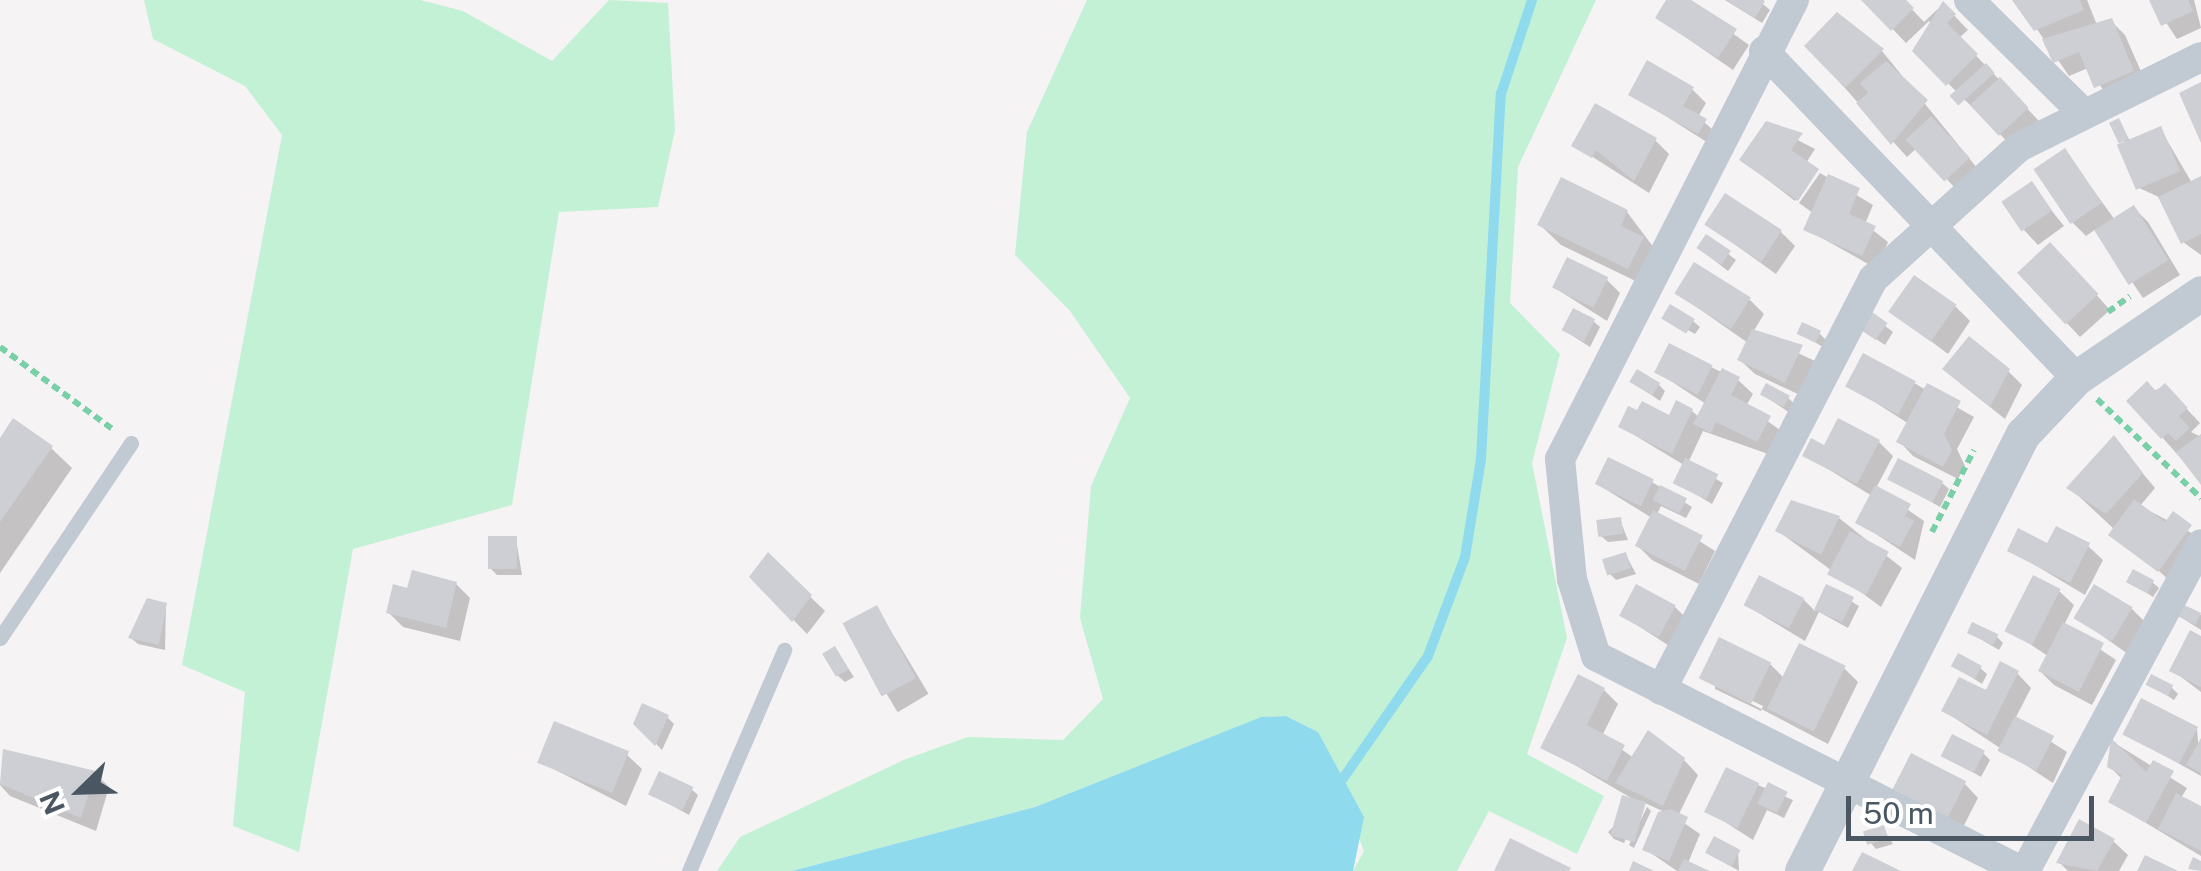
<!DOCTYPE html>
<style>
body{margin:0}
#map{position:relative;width:2201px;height:871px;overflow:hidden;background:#f5f3f3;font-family:"Public Sans",sans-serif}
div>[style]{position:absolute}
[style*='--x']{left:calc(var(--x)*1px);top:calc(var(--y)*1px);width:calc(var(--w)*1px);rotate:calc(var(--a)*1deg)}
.green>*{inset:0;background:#c3f1d5}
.water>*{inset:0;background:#90daee}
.shadow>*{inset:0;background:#0003;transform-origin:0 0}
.stream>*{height:10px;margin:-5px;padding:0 5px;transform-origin:5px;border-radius:5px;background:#90daee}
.building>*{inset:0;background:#cdcfd5;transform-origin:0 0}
.path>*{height:6px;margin-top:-3px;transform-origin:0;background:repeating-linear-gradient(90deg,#7ad0a6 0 8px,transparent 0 13px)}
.service>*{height:15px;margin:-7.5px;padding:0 7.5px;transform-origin:7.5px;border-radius:7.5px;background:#c1cad2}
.minor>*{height:30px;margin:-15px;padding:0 15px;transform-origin:15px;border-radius:15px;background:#c1cad2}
.tertiary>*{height:35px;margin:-17.5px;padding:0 17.5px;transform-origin:17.5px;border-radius:17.5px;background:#c1cad2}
span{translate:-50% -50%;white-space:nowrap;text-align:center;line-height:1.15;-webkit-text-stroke:8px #fff;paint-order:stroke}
.north{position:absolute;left:30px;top:741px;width:100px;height:100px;-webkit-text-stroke:8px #fff;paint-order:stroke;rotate:247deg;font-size:28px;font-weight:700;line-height:40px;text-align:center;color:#4a5661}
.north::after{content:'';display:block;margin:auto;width:35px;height:45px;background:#4a5661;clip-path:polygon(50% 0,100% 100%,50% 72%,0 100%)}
.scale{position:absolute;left:1846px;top:796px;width:248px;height:45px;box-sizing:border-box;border:5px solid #4a5661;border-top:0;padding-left:12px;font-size:30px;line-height:35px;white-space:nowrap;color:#4a5661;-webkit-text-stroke:8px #fff;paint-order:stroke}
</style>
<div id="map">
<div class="green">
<i style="clip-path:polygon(144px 0,420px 0,463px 11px,552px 61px,609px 0,668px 3px,675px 130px,658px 207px,559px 212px,512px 505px,353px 549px,299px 852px,233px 826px,245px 692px,182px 665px,282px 135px,245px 86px,153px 39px)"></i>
<i style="clip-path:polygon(1087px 0,1596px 0,1518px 167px,1510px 303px,1560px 354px,1532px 463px,1567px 638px,1527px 754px,1604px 796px,1577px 854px,1489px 811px,1457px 871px,1353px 871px,1364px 851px,1318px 732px,1286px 716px,1261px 717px,1035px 807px,792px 871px,717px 871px,740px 837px,906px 759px,968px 737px,1063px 740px,1103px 699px,1080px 618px,1091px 486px,1130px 398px,1070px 311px,1015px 255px,1027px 132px)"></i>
</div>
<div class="water">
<i style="clip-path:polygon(1286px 716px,1318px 732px,1364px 817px,1353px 871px,792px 871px,1035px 807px,1261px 717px)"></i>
</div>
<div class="shadow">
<i style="clip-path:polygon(1669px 0,1686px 0,1749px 45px,1733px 70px,1658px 18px)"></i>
<i style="clip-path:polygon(1725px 0,1758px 0,1770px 10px,1762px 23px)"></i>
<i style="clip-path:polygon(1865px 0,1903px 0,1924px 22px,1943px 4px,1968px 30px,1959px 38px,2041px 123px,2014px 148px,1915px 51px,1937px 29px,1929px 21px,1906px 43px)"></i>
<i style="clip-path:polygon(2017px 0,2087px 0,2097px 25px,2111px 21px,2125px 35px,2147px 85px,2111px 101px,2088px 68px,2069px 76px)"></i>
<i style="clip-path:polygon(2151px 0,2194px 0,2201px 28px,2177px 39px)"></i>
<i style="clip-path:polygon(1807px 46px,1882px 51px,1982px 174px,1960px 193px,1917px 148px,1907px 157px)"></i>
<i style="clip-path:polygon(1692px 89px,1706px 103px,1698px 117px,1719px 135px,1713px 146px,1631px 94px)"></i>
<i style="clip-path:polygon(2118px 121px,2133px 146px,2161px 130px,2192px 183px,2201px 179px,2201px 255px,2183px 242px,2161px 198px,2139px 188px)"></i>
<i style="clip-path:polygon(1767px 124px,1815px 149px,1806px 163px,1816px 170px,1795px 201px,1742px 160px)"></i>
<i style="clip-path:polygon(1655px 140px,1669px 154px,1649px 193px,1574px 145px)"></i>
<i style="clip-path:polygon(2065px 151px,2115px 220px,2134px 208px,2148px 222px,2180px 275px,2143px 298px,2096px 229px,2086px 236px,2072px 222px)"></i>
<i style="clip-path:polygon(1820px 173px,1873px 205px,1865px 224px,1888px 242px,1877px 269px,1806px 229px,1813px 213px,1799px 203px)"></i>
<i style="clip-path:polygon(2031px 185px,2064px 226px,2038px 245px,2024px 230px)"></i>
<i style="clip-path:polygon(1627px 212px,1663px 260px,1650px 288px,1561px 245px,1540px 225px)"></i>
<i style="clip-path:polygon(1708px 225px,1781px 232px,1795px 246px,1776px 274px)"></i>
<i style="clip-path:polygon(1706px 237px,1736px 260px,1728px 271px,1706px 254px)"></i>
<i style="clip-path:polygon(2064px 259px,2110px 310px,2080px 337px,2020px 273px)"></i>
<i style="clip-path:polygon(1606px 279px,1620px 293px,1607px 321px,1555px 288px)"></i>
<i style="clip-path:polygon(1678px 294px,1750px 300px,1764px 314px,1753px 332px,1815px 361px,1800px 395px,1755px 374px,1740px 360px,1748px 343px)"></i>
<i style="clip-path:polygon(1956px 307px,1970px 321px,1948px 354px,1892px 312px)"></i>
<i style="clip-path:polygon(1872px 316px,1893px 332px,1885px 345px,1870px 335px)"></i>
<i style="clip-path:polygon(1670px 320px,1693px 321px,1700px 327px,1695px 334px)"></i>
<i style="clip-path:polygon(1593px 321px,1600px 327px,1590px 347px,1565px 331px)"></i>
<i style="clip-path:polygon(1799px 333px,1819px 333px,1826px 340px,1823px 347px)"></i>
<i style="clip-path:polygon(1711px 367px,1738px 380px,1753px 394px,1746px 406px,1783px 432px,1771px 455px,1703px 431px,1688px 463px,1723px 483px,1712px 504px,1675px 482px,1684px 465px,1621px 427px,1692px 411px,1699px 417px,1706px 404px,1657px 372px)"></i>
<i style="clip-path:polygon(2008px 371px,2022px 385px,2005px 419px,1960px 383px)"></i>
<i style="clip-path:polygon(1633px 382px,1659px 385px,1665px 391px,1660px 401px)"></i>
<i style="clip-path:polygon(1914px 383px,1974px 417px,1957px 449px,1965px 466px,1958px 479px,1913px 456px,1899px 441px,1909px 424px,1848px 385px)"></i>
<i style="clip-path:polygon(2165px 386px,2200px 423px,2191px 432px,2201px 437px,2201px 481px,2130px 401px)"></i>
<i style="clip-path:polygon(1763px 395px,1788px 398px,1795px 404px,1790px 413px)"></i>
<i style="clip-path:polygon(2114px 439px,2155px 488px,2140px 506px,2201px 538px,2173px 584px,2070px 488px)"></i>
<i style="clip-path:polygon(0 442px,51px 448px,72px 468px,0 573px)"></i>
<i style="clip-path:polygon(1879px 442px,1893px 456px,1876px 488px,1924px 521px,1915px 560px,1858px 522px,1872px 496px,1805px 455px)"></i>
<i style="clip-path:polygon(1891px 479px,1942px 483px,1949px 489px,1940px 507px)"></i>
<i style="clip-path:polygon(1652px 482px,1692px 507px,1686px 518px,1661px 506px,1657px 514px,1715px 551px,1699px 584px,1652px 560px,1638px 546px,1652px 518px,1597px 484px)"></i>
<i style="clip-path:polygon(1839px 518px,1902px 568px,1881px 607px,1778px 531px)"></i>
<i style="clip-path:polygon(1620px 520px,1628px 540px,1608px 542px,1601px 536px)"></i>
<i style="clip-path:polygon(516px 539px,522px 575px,497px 575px,490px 568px)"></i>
<i style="clip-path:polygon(2088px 546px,2103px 560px,2085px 595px,2010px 550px)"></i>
<i style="clip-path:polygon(1626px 555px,1636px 574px,1616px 580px,1609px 573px)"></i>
<i style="clip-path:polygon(768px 556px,825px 611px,807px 634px,752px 577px)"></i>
<i style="clip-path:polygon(2129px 581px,2152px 582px,2159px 588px,2153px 597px)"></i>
<i style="clip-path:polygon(456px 584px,470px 598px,460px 641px,403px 627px,389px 613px,409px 591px)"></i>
<i style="clip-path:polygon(1827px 587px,1859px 606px,1848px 628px,1819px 612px,1805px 641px,1747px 606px,1804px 600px,1815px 611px)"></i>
<i style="clip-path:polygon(2059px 591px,2074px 605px,2064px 625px,2116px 660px,2092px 705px,2054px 685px,2040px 671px,2048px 656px,2010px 631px)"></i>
<i style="clip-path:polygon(166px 605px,165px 650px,138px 644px,131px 638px)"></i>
<i style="clip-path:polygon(1675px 607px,1689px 621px,1674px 649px,1623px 616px)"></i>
<i style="clip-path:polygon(2183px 607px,2201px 615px,2201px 630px,2179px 616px)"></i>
<i style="left:877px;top:608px;width:100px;height:36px;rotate:59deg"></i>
<i style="clip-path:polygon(2132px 609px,2146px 623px,2128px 654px,2077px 618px)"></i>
<i style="clip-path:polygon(1970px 633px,1996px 636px,2003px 643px,1999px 650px)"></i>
<i style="clip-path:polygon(2201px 639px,2201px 692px,2172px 670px)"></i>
<i style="clip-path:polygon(835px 649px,854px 677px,845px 682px,838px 676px)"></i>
<i style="clip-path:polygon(evenodd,1770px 664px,1785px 679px,1844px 668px,1858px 682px,1828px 744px,1702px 678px,1770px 664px,1715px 683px,1763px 706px,1761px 711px,1715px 689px,1715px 683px)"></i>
<i style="clip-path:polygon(1954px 666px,1980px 668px,1987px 674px,1982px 684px)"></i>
<i style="clip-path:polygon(2017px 673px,2031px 688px,2015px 719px,2067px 752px,2053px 783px,1944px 711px)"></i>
<i style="clip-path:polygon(2149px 684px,2171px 687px,2178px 694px,2174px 700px)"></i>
<i style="clip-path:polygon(1604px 690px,1618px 704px,1602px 736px,1634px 758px,1684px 760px,1698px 775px,1677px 818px,1700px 834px,1688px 863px,1710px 871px,1677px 871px,1645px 849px,1671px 815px,1643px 802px,1624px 843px,1614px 839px,1608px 832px,1638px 802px,1544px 747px)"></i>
<i style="clip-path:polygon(667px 717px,674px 724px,662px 750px,636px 723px)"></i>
<i style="clip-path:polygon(2197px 729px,2201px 776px,2126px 734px)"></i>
<i style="clip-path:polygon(2113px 742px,2187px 788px,2181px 798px,2201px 809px,2201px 856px,2111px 802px,2123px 780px,2109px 766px)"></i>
<i style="clip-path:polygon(5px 752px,95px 773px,109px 787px,96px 831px,10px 796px,0 785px)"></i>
<i style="clip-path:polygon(1983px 753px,1990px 760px,1981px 777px,1944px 755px)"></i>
<i style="clip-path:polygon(627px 755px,642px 769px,626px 806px,540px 762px)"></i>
<i style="clip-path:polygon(1964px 783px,1978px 798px,1960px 833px,1908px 806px)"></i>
<i style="clip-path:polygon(1758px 785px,1793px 800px,1784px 818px,1767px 810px,1753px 840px,1708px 811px)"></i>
<i style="clip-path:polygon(691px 789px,698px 795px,689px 815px,651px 794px)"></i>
<i style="clip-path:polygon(1647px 807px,1651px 811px,1634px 848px,1629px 845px)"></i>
<i style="clip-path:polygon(1883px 828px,1893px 844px,1876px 849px,1870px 842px)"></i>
<i style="clip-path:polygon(2113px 841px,2128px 855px,2119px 871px,2068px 871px,2059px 862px)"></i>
<i style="clip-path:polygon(1738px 852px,1739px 871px,1708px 853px)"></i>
</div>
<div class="stream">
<i style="--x:1335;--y:790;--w:163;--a:-55.2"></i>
<i style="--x:1428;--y:656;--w:106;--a:-69.5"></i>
<i style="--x:1465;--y:557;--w:99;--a:-80.7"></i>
<i style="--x:1481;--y:459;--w:366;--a:-86.9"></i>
<i style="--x:1501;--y:94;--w:99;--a:-71.7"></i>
</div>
<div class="building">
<i style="clip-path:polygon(1666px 0,1691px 0,1737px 29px,1718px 58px,1655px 18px)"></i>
<i style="clip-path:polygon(1726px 0,1763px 0,1765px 1px,1755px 18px)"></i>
<i style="clip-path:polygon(1861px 0,1906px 0,1914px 8px,1891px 31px)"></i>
<i style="clip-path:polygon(2012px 0,2080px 0,2084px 10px,2034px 31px)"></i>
<i style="clip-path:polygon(2149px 0,2188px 0,2193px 11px,2161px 26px)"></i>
<i style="clip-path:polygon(1943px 1px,1956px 14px,1947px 23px,1978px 54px,1946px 86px,1912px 51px)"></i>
<i style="clip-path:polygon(1837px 12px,1884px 49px,1845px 88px,1804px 46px)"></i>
<i style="clip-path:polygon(2112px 18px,2134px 71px,2094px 88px,2079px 52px,2053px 63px,2042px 39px)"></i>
<i style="clip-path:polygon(1647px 60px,1694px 87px,1683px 106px,1707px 119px,1698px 134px,1628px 95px)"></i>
<i style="clip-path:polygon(1886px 61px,1928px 100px,1891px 145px,1856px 103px,1868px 93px,1860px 83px)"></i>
<i style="left:1986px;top:63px;width:13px;height:49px;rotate:48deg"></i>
<i style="left:2000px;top:77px;width:42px;height:41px;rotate:47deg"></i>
<i style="clip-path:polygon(2201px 82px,2201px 143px,2179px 93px)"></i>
<i style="clip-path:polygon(1595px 103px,1657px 138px,1634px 181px,1596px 150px,1592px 158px,1571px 146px)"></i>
<i style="left:1931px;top:116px;width:57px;height:35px;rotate:47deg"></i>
<i style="left:2119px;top:118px;width:23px;height:11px;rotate:65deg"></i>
<i style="clip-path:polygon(1766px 121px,1803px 133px,1791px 150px,1819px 169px,1798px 201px,1739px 160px)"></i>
<i style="left:2161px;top:126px;width:49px;height:48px;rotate:67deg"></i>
<i style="left:2065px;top:148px;width:66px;height:38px;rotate:56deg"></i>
<i style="clip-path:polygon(1828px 174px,1860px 188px,1849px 214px,1876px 226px,1862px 256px,1803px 230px)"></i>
<i style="clip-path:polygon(2201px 176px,2201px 234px,2181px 244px,2158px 197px)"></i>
<i style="clip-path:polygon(1561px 177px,1628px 210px,1621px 226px,1644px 237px,1628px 269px,1537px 225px)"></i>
<i style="left:2032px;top:181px;width:36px;height:37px;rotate:56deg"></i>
<i style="left:1725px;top:193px;width:68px;height:38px;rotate:33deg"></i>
<i style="left:2134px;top:205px;width:65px;height:47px;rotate:58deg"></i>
<i style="left:1706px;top:234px;width:30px;height:17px;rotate:34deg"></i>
<i style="left:2050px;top:242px;width:71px;height:45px;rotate:47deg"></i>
<i style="left:1567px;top:257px;width:46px;height:34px;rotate:26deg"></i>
<i style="left:1694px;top:262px;width:67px;height:37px;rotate:32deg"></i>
<i style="left:1914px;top:275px;width:52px;height:45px;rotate:35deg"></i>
<i style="left:1670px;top:304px;width:29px;height:17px;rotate:31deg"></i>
<i style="left:1573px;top:308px;width:25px;height:25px;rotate:27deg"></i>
<i style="left:1872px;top:312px;width:19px;height:21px;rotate:35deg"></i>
<i style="left:1802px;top:322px;width:21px;height:13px;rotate:25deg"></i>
<i style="clip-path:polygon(1752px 329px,1803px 345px,1785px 383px,1737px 360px)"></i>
<i style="clip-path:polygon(1969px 336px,2010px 369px,1990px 407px,1942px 369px)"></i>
<i style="left:1669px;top:343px;width:49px;height:33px;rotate:27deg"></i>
<i style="left:1863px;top:353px;width:60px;height:38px;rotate:28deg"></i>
<i style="clip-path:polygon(1722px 368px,1740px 377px,1731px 395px,1771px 416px,1757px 442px,1716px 422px,1711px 433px,1693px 424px)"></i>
<i style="left:1637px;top:369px;width:27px;height:15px;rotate:31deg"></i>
<i style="clip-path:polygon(2147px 381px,2156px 391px,2165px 383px,2188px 408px,2179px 416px,2190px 428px,2176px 441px,2168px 433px,2161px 439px,2126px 401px)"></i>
<i style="left:1766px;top:383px;width:27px;height:13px;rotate:28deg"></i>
<i style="clip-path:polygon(1927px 383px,1961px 401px,1944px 434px,1952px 450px,1943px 467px,1896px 442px)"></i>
<i style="clip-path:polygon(1676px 400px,1693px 409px,1672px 454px,1618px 427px,1628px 406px,1637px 410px,1642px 401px,1669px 415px)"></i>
<i style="clip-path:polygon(13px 418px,53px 446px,0 522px,0 438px)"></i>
<i style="clip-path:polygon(1838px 418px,1880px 440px,1857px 484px,1802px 456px,1811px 438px,1824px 445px)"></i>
<i style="clip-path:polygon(2201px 434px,2201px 485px,2176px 452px)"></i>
<i style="clip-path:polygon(2114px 435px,2143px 473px,2106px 514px,2066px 488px)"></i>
<i style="left:1608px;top:457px;width:51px;height:30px;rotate:26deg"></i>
<i style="left:1685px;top:458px;width:37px;height:28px;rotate:26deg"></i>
<i style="left:1898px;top:458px;width:51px;height:24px;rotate:27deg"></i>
<i style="left:1660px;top:485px;width:30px;height:17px;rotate:26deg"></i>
<i style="clip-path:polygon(1875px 485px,1911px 504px,1905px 516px,1914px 521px,1900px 547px,1855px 523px)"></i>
<i style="clip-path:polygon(2134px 499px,2165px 522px,2173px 511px,2192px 525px,2158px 572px,2108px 535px)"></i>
<i style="clip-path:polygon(1791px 500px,1840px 516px,1821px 555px,1775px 531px)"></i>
<i style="left:1653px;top:510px;width:56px;height:40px;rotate:27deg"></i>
<i style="left:1621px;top:517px;width:17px;height:25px;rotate:83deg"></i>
<i style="clip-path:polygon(2056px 526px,2090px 543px,2070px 583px,2007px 551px,2018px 528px,2047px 543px)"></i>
<i style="left:1850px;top:531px;width:44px;height:49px;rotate:28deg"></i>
<i style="left:488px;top:536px;width:29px;height:33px"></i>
<i style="clip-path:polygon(768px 552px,812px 595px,792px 622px,749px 577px)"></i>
<i style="left:1626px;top:552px;width:17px;height:25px;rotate:73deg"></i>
<i style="left:2133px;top:569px;width:24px;height:15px;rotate:28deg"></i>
<i style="clip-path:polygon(412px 570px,457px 582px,446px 628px,386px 613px,393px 584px,407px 588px)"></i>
<i style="left:1759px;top:575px;width:51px;height:34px;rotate:27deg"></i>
<i style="left:2033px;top:575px;width:31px;height:63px;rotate:27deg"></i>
<i style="left:1636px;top:584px;width:45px;height:36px;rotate:28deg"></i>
<i style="left:1826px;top:584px;width:31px;height:28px;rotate:25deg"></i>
<i style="left:2094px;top:584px;width:45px;height:40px;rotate:31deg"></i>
<i style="clip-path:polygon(147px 598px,167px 603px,159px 645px,128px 638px)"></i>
<i style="left:2182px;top:604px;width:21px;height:13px;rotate:25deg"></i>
<i style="left:877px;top:605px;width:83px;height:39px;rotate:62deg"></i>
<i style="left:1972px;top:622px;width:29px;height:12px;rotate:25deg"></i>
<i style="left:2063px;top:622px;width:46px;height:55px;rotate:27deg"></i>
<i style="clip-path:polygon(2190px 630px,2201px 636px,2201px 687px,2169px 671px)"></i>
<i style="left:1719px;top:637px;width:58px;height:46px;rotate:26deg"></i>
<i style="left:1799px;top:643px;width:52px;height:73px;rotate:26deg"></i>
<i style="left:835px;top:646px;width:27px;height:15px;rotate:59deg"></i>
<i style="left:1958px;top:653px;width:27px;height:15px;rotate:28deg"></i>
<i style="clip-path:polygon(2000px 661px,2019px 671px,1987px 735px,1941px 711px,1959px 677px,1986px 690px)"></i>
<i style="clip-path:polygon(1578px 674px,1605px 688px,1587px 725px,1625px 745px,1607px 781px,1540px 748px)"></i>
<i style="left:2151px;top:674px;width:25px;height:12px;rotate:27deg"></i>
<i style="left:2141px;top:698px;width:64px;height:41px;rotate:27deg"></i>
<i style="clip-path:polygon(642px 703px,669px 715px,655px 746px,633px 724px)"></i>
<i style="left:2015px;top:716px;width:44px;height:39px;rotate:27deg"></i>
<i style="left:554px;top:721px;width:81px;height:45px;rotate:22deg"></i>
<i style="clip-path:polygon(1648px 730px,1685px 758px,1663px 806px,1615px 783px)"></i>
<i style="left:1952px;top:734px;width:37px;height:25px;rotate:27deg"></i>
<i style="clip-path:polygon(2111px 738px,2146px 772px,2153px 760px,2174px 771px,2146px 823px,2108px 802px,2122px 775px,2107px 767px)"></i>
<i style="clip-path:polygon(2201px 738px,2201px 773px,2186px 765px)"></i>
<i style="clip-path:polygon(3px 749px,96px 771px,81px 818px,0 784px)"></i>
<i style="left:1911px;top:753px;width:62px;height:44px;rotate:27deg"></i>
<i style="left:1726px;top:767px;width:37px;height:50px;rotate:26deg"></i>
<i style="left:659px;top:771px;width:38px;height:26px;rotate:25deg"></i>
<i style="left:1768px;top:782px;width:22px;height:24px;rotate:27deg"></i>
<i style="clip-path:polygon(2176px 793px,2201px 806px,2201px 851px,2158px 829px)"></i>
<i style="left:1622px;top:795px;width:25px;height:42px;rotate:16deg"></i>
<i style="clip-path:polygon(1670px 809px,1688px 817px,1669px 861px,1642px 850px,1658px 812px)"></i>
<i style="clip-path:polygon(2079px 819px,2115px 839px,2097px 871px,2056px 863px)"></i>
<i style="left:1884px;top:825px;width:14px;height:22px;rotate:73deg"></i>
<i style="left:1714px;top:836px;width:30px;height:19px;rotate:28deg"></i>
<i style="clip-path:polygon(1510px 838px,1571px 868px,1569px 871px,1494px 871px)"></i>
<i style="clip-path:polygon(1862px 852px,1901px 871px,1852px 871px)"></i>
<i style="clip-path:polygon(2145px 855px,2178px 871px,2137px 871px)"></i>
<i style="clip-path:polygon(2193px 857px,2201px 861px,2201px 871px,2188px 869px)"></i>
<i style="clip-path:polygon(1684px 859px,1709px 871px,1678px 871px)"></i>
<i style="clip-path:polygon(1633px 861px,1654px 871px,1629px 871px)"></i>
</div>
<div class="path">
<i style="--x:2108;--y:312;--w:27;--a:-36"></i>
<i style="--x:0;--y:347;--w:141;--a:36.1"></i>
<i style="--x:2097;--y:399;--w:144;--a:43.6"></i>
<i style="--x:1932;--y:532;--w:92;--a:-62.9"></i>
</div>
<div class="service">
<i style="--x:0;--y:638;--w:235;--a:-56.1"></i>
<i style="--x:689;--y:871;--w:241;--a:-66.7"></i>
</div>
<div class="minor">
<i style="--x:1794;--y:0;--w:515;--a:117.01"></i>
<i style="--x:1560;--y:459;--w:121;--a:84.3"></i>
<i style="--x:1572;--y:579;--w:81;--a:72.7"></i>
<i style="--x:1596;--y:656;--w:476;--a:26.8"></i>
<i style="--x:1969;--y:0;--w:156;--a:44.7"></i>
<i style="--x:1764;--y:51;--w:452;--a:46.3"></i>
<i style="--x:1661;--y:690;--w:462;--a:-62.7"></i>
<i style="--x:1873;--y:279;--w:197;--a:-42.1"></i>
<i style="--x:2019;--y:147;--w:203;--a:-26.3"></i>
<i style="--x:2025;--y:871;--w:371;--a:-61.7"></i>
</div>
<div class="tertiary">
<i style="--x:1802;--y:871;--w:490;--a:-63.2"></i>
<i style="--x:2023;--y:434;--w:77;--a:-46.6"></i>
<i style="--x:2076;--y:378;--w:151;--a:-34.2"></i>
</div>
<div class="north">N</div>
<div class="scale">50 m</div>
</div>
